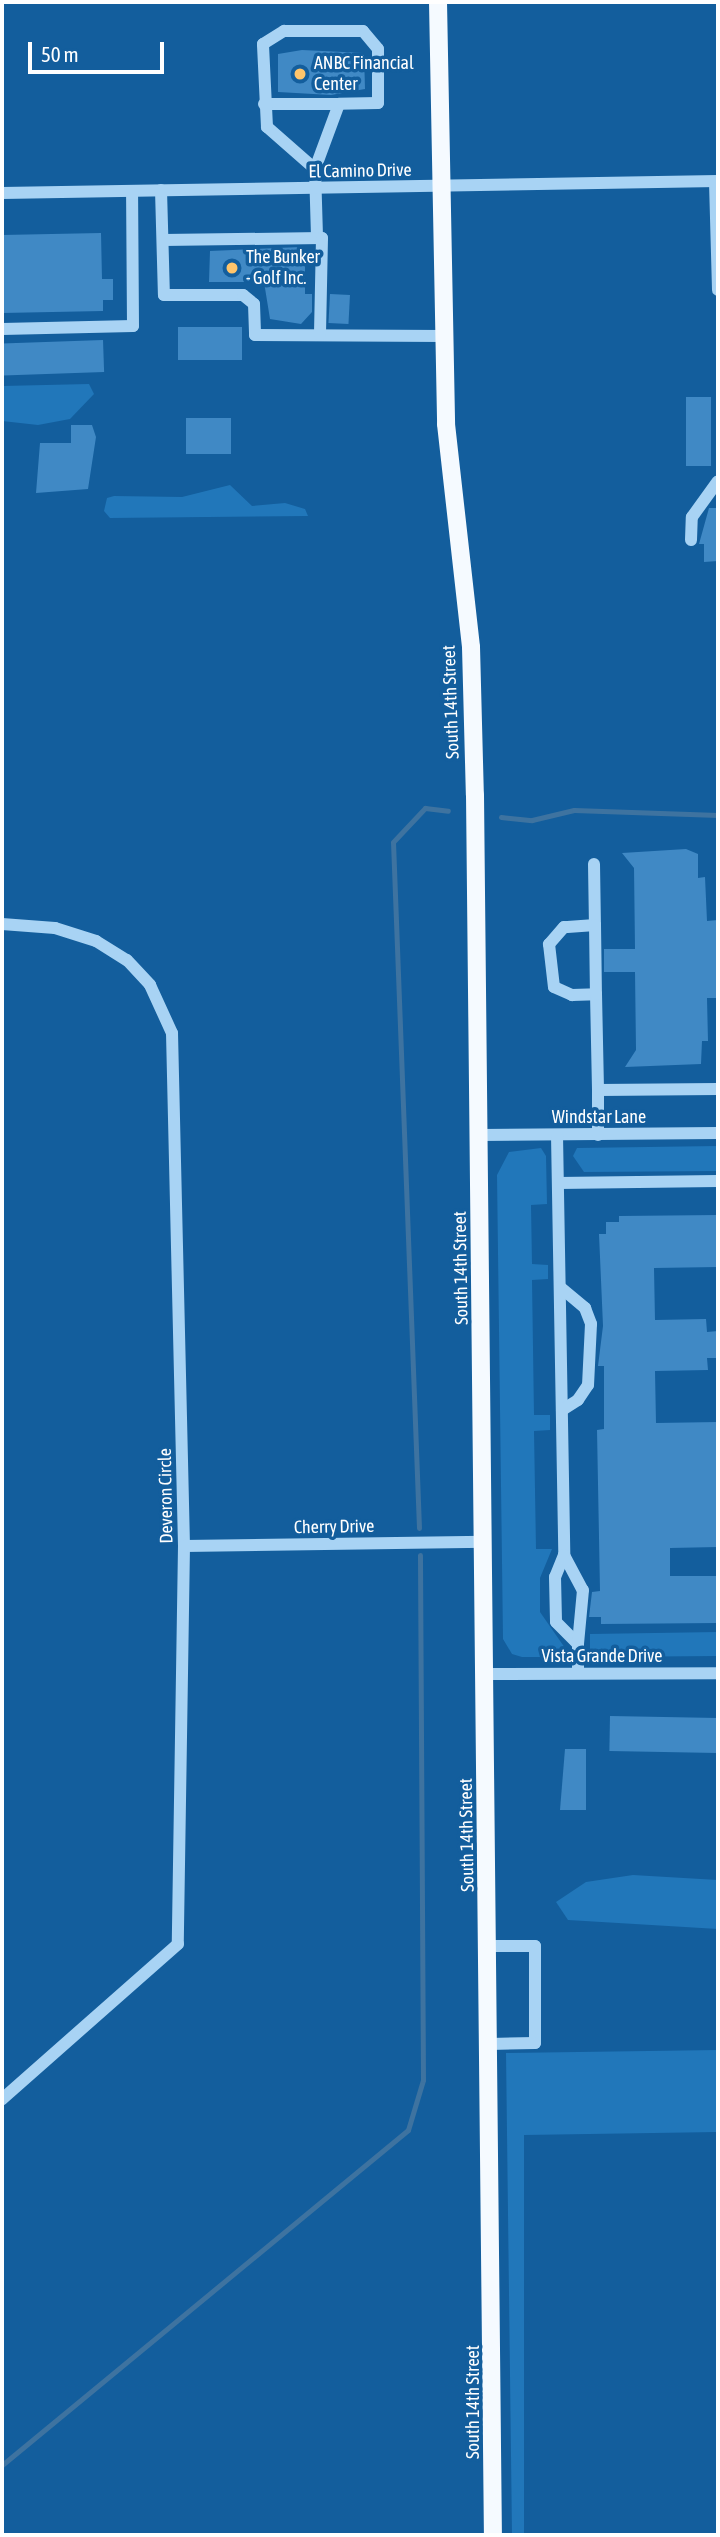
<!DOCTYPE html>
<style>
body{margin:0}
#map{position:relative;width:720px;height:2537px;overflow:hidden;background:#135e9d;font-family:"Asap Condensed",sans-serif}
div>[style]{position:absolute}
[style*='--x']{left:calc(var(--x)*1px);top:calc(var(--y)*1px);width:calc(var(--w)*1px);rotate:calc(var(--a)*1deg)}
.green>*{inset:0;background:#2177ba}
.stream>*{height:5px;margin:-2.5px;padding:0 2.5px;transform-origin:2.5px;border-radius:2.5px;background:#3e73a0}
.building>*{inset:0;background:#4089c5;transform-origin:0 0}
.minor>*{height:12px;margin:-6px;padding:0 6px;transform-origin:6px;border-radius:6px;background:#a8d3f4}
.major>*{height:18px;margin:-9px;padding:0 9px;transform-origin:9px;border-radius:9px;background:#f5faff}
.dots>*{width:19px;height:19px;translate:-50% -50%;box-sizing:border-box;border:4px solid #135e9d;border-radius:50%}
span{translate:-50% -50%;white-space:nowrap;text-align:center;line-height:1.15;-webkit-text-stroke:7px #135e9d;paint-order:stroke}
.poi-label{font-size:18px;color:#fff}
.left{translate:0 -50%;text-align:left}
.street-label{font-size:18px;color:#fff}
.frame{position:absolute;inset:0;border:4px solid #fff;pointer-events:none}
.scale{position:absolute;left:28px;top:42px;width:136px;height:32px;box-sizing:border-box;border:4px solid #fff;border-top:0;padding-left:9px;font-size:21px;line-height:24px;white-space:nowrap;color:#fff;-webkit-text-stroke:5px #135e9d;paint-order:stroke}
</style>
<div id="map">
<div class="green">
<i style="clip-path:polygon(89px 384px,94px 394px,70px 419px,38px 425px,2px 421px,2px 386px)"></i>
<i style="clip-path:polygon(230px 485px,252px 506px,285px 503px,305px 509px,308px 516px,110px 518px,104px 511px,107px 498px,114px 496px,182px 497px)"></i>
<i style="clip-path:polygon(718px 1146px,718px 1171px,584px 1172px,573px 1156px,577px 1148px)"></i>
<i style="clip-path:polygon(541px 1148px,546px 1156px,547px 1204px,531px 1205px,532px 1264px,548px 1265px,548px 1279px,532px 1280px,534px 1415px,550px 1415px,550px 1430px,534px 1431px,536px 1549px,552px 1549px,540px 1578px,540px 1612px,565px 1648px,560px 1657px,522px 1657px,512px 1654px,503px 1639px,497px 1175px,509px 1152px)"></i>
<i style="clip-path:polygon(718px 1632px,718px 1656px,596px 1657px,590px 1649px,590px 1634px)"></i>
<i style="clip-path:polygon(633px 1875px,718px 1880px,718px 1929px,568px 1920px,556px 1902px,586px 1882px)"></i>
<i style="clip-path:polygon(718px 2050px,718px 2132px,524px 2135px,524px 2535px,512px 2535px,506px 2053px)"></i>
</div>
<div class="stream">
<i style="--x:501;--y:817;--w:31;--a:6"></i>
<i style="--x:532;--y:820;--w:43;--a:-13.4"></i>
<i style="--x:574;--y:810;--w:144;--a:2"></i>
<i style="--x:419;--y:1528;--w:686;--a:-92.17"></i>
<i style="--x:393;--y:842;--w:47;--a:-46.7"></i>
<i style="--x:425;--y:808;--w:23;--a:7"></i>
<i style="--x:2;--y:2465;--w:526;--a:-39.53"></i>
<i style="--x:408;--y:2130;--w:52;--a:-73.3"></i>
<i style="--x:423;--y:2080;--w:525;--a:-90.33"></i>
</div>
<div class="building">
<i style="clip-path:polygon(302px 50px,364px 53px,365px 89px,331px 95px,278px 92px,278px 54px)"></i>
<i style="clip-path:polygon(101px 233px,102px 279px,113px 279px,113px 300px,103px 300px,103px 311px,2px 313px,2px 235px)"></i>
<i style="clip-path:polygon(301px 247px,305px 252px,305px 294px,312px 294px,312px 312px,301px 324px,270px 319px,264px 282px,209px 282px,210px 251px)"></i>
<i style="left:330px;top:294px;width:20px;height:29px;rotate:3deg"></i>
<i style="left:178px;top:327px;width:64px;height:33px"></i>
<i style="left:103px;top:340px;width:32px;height:101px;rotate:88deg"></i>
<i style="left:686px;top:397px;width:25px;height:69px"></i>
<i style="left:186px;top:418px;width:45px;height:36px"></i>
<i style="clip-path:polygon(71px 425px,92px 425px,96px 437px,88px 489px,36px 493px,40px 443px,71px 443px)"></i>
<i style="clip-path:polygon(709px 508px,718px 508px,718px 561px,704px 562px,704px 544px,699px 544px)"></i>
<i style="clip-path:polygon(686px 849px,698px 854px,698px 878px,705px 877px,707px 921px,718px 920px,718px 998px,707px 998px,708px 1041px,702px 1041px,701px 1064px,625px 1067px,636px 1050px,635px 972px,604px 972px,604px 949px,635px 949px,634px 868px,622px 853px)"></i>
<i style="clip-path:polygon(718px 1215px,718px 1267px,654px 1268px,655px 1320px,706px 1319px,707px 1332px,718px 1331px,718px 1358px,707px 1358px,708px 1370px,655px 1371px,656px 1423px,718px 1422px,718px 1547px,670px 1548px,670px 1576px,718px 1576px,718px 1623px,601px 1624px,601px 1617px,589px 1617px,592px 1592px,600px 1591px,597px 1430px,604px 1429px,604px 1366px,598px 1366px,603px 1326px,599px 1234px,606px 1234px,606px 1222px,619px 1222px,619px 1216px)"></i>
<i style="left:610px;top:1716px;width:108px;height:35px;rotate:1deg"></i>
<i style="clip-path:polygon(565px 1749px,586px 1749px,586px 1810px,560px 1810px)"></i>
</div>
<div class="minor">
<i style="--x:264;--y:104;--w:75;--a:0"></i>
<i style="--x:315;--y:169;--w:64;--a:-138.8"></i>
<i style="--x:267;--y:127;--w:83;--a:-92.8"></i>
<i style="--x:263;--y:44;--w:25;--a:-32"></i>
<i style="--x:284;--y:31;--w:79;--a:0"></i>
<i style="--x:363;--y:31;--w:23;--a:50"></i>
<i style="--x:378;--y:49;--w:54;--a:90"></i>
<i style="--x:378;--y:103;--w:39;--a:179"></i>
<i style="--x:339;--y:104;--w:69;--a:110.3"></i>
<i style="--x:315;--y:169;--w:69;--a:88.3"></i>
<i style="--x:715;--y:182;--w:108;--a:88.4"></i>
<i style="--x:161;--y:190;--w:105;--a:88.4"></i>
<i style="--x:164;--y:295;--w:79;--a:0"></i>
<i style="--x:243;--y:295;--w:14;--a:39"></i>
<i style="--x:254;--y:304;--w:31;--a:88"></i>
<i style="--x:255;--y:335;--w:189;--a:0.3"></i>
<i style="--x:2;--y:193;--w:716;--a:-0.96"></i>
<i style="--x:163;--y:240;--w:159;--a:-0.7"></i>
<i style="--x:322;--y:238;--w:97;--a:91.2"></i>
<i style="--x:2;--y:329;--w:131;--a:-1.3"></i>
<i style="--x:133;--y:326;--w:135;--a:-90.4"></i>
<i style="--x:691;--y:540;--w:23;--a:-88"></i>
<i style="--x:692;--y:517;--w:44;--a:-54.2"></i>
<i style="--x:594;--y:864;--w:61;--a:89.1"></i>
<i style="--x:595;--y:925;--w:31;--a:176"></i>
<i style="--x:564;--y:927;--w:23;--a:131"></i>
<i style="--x:549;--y:944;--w:43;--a:83.4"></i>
<i style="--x:554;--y:987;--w:20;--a:24"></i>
<i style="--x:572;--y:995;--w:24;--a:-2"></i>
<i style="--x:596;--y:994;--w:96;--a:88.8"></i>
<i style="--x:2;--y:924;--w:53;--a:4.3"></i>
<i style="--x:55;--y:928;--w:43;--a:17.6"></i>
<i style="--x:96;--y:941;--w:36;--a:32"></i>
<i style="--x:127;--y:960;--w:34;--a:47"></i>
<i style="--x:150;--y:985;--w:53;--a:65.4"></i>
<i style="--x:172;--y:1033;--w:513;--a:88.66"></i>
<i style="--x:184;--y:1546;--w:398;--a:90.9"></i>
<i style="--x:178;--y:1944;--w:235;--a:138.6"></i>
<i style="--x:595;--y:925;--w:69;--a:89.2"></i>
<i style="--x:480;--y:1135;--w:238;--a:-0.5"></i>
<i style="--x:557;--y:1135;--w:420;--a:89"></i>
<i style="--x:564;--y:1555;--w:24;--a:112"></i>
<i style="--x:555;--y:1577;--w:45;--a:88.7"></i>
<i style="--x:556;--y:1622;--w:31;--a:45"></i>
<i style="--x:578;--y:1644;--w:29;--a:90"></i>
<i style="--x:598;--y:1135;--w:45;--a:-90"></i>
<i style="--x:598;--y:1090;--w:120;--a:-0.5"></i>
<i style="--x:558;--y:1183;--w:160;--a:-0.7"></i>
<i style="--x:560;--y:1287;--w:33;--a:40"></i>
<i style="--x:585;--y:1308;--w:17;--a:69"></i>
<i style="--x:591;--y:1324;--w:61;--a:92.8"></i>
<i style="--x:588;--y:1385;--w:18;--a:124"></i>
<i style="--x:578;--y:1400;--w:19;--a:148"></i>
<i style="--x:184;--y:1546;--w:301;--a:-0.8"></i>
<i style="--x:564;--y:1555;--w:40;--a:62"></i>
<i style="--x:583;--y:1590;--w:54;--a:95.3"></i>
<i style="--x:486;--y:1674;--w:232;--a:-0.2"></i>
<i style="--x:489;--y:1946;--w:46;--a:0"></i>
<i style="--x:535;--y:1946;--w:97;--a:90"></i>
<i style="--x:535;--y:2043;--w:45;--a:178.7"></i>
</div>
<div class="major">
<i style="--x:438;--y:2;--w:422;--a:88.9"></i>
<i style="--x:446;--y:424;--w:224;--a:83.6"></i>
<i style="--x:471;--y:647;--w:148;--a:88.5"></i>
<i style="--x:475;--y:795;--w:1740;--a:89.41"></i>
</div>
<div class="dots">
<i style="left:300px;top:74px;background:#ffc56b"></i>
<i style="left:232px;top:268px;background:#ffc56b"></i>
</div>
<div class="poi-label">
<span class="left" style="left:314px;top:74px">ANBC Financial<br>Center</span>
<span class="left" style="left:246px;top:268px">The Bunker<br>- Golf Inc.</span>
</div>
<div class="street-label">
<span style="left:360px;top:171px;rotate:-1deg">El Camino Drive</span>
<span style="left:451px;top:702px;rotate:-92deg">South 14th Street</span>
<span style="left:599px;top:1117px">Windstar Lane</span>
<span style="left:461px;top:1268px;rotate:-91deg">South 14th Street</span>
<span style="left:166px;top:1496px;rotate:-91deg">Deveron Circle</span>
<span style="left:334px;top:1527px;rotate:-1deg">Cherry Drive</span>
<span style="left:602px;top:1656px">Vista Grande Drive</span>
<span style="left:467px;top:1835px;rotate:-91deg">South 14th Street</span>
<span style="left:473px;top:2402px;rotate:-90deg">South 14th Street</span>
</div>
<div class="frame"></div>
<div class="scale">50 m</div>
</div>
